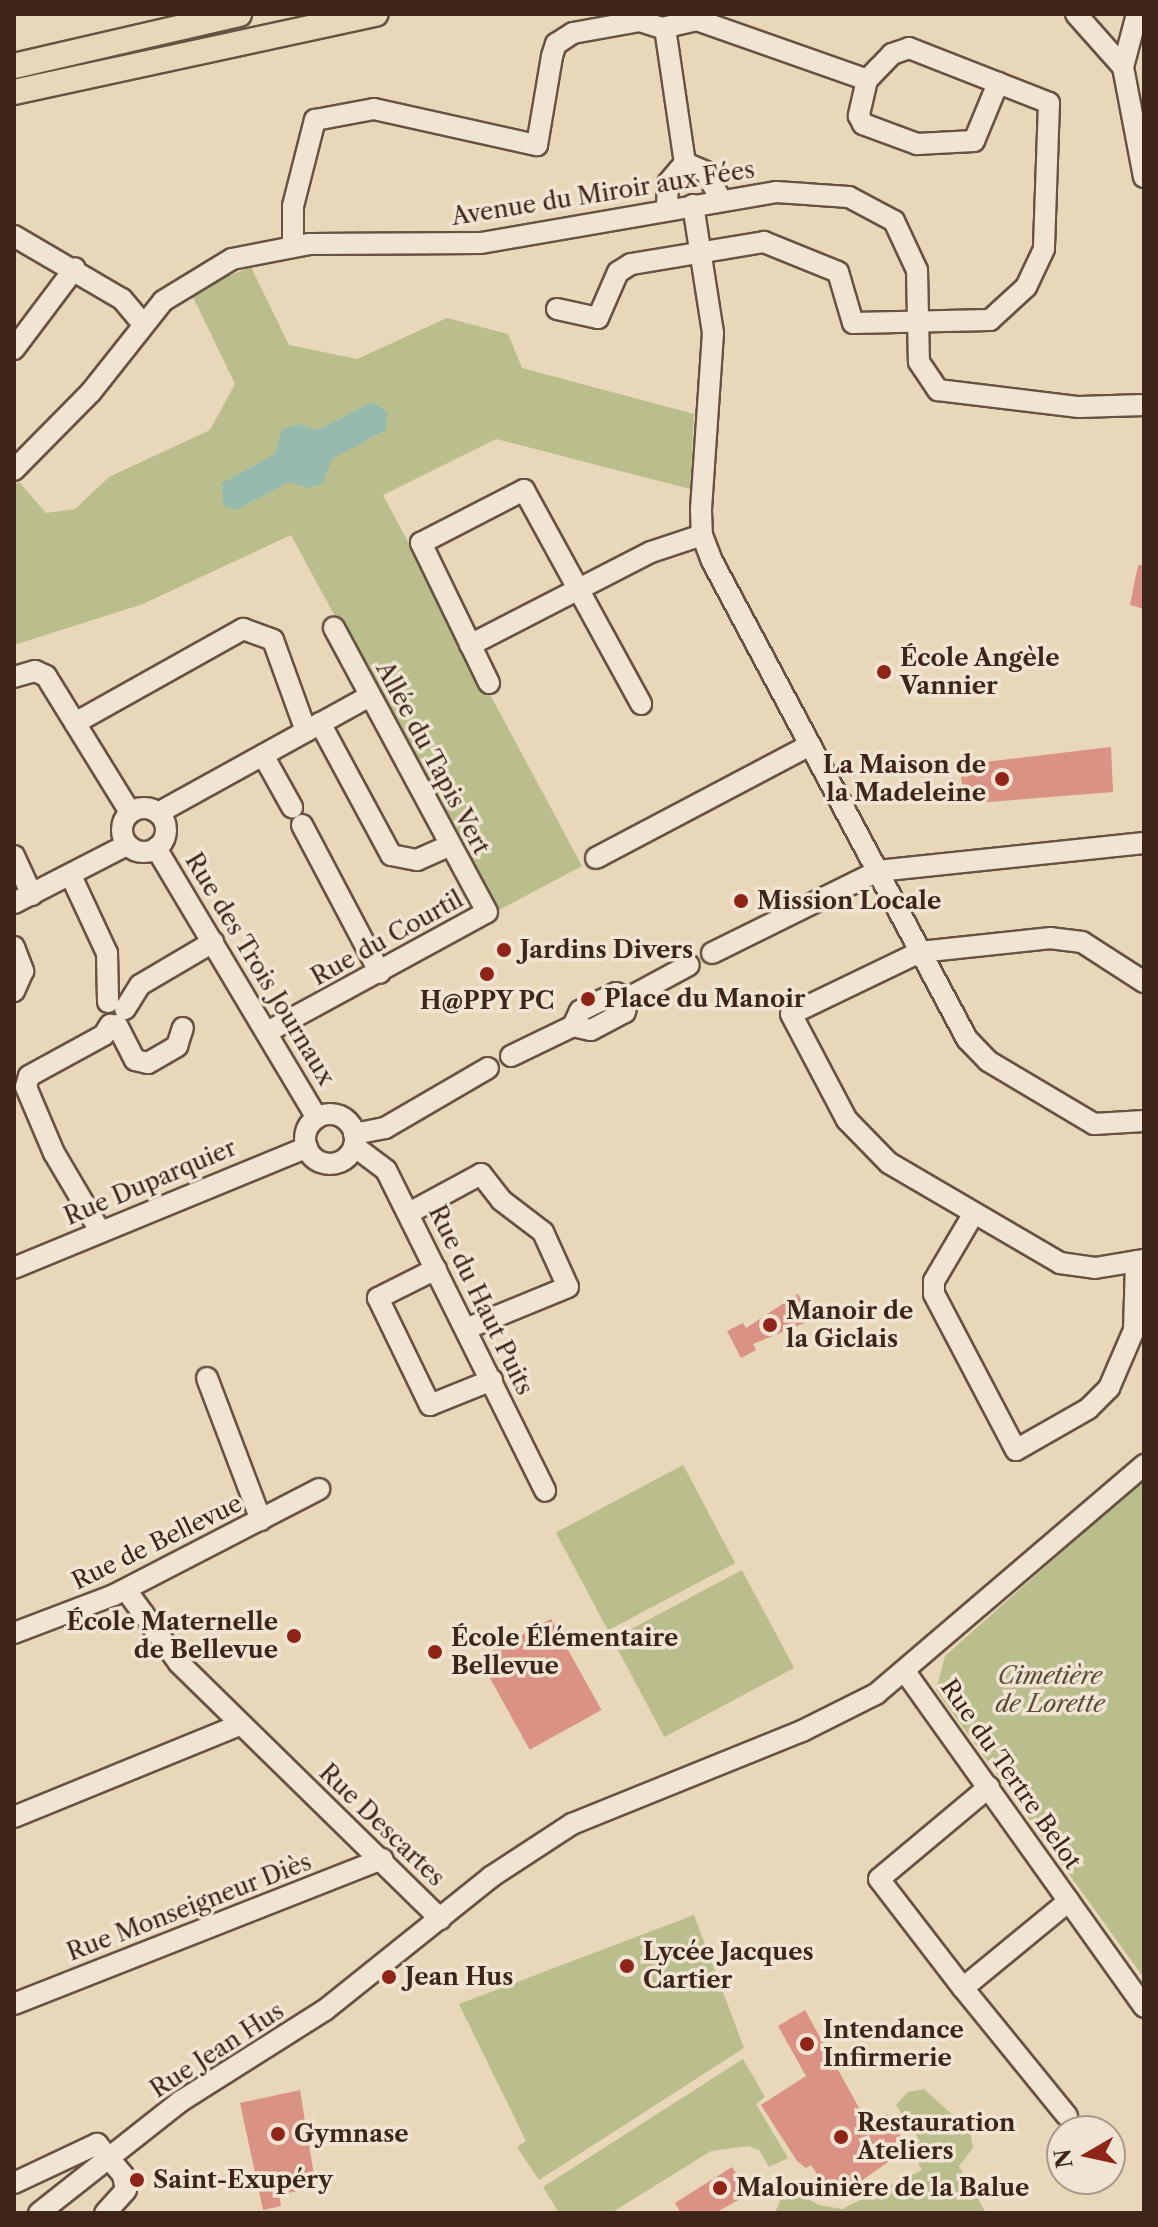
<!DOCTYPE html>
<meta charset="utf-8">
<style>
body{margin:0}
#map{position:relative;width:1158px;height:2227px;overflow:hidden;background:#e8d7b9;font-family:"Libre Caslon Text",serif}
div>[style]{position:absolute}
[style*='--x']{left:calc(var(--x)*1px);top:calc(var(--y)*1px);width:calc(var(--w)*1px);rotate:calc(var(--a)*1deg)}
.green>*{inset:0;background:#babd8c;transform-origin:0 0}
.water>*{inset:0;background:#97baae}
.building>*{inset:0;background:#d99284;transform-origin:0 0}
.roads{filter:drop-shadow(2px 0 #685242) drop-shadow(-2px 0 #685242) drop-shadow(0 2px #685242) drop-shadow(0 -2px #685242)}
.minor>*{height:20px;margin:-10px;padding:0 10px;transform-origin:10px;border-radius:10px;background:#f0e5d2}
.minor>.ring{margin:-10px;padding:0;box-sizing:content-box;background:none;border:20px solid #f0e5d2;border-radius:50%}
.major>*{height:24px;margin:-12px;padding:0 12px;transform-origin:12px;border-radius:12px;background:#e8d7b9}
.dots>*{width:22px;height:22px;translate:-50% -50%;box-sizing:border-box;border:4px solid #f0e5d2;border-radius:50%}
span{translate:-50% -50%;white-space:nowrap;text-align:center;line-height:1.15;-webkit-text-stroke:7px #f0e5d2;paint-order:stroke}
.street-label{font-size:24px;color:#3d251a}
.poi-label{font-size:24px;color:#3d251a;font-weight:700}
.left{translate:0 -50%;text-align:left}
.right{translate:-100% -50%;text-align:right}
.park-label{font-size:24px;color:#5c4b36;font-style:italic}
.frame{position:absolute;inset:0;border:16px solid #3d251a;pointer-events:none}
.north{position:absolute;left:1046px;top:2115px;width:80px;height:80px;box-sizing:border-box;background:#f0e5d2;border:2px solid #a89888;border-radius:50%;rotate:261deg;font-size:22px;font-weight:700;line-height:32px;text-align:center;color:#3d251a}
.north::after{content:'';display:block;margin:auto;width:28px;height:36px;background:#8f2418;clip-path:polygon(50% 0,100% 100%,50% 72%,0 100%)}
</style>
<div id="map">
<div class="green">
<i style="clip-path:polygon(251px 267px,289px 345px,357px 359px,447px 318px,508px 334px,522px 368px,694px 414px,690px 489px,496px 439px,383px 495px,582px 866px,495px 912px,291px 535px,143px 604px,14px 645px,14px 486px,19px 482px,46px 513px,75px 509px,109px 477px,210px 430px,235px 384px,193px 297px,208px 284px)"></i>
<i style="left:683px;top:1465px;width:111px;height:144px;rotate:62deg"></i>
<i style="clip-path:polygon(1144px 1479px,1144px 1978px,936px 1690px,945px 1656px)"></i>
<i style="left:742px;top:1570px;width:111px;height:147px;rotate:62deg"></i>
<i style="clip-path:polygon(694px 1915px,744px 2048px,539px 2180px,517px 2147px,526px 2141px,459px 2004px)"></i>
<i style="clip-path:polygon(743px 2059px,765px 2097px,756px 2104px,788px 2158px,769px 2167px,759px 2150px,748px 2146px,711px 2151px,611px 2213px,559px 2213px,543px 2187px)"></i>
<i style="clip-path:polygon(924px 2089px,970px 2131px,973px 2148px,959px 2166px,986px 2213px,775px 2213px,786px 2187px,819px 2205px,842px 2209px,922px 2170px,911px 2150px,920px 2141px,896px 2105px,908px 2092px)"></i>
</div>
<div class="water">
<i style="clip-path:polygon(372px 402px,388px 412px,386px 430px,333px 458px,322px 484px,307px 488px,289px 482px,236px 510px,223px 505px,222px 483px,275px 454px,282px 430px,298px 424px,318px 430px)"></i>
</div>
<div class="building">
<i style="clip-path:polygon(1138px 565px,1144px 565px,1144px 609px,1130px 605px)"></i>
<i style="clip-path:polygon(1111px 747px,1113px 792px,976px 803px,975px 793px,963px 794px,960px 765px)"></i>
<i style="clip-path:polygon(798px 1294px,812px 1320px,753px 1344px,756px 1350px,741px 1358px,727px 1331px,743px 1323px,746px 1328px)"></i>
<i style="left:551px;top:1619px;width:104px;height:82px;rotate:61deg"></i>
<i style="clip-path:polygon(805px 2010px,869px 2126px,887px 2114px,908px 2148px,834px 2200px,811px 2165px,806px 2168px,797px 2161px,761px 2105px,806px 2076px,778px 2026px)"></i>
<i style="clip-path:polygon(300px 2090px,316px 2187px,279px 2195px,281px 2206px,263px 2210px,240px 2103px)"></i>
<i style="clip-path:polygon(732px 2167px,749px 2194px,715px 2213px,681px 2213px,675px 2203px)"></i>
</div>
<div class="roads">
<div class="minor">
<i style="--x:1076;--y:14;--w:71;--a:48.4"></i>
<i style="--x:1137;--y:14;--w:55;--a:104.8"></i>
<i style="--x:1123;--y:67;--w:112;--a:79.2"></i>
<i style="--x:665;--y:28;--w:136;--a:81.6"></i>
<i style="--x:867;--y:80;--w:37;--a:103"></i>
<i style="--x:859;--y:116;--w:9;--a:63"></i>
<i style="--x:863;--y:124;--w:58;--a:20.3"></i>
<i style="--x:917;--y:144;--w:57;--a:-3"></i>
<i style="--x:974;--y:141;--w:63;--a:-67.5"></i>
<i style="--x:685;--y:163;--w:23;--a:23"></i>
<i style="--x:706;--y:172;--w:32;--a:62"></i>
<i style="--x:693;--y:205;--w:130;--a:81.1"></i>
<i style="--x:713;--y:333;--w:177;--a:93.9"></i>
<i style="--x:701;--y:510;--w:25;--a:88"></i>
<i style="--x:702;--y:535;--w:28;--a:69"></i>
<i style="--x:712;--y:561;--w:542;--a:61.92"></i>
<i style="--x:967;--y:1039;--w:30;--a:46"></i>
<i style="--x:988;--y:1061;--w:123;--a:30.7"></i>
<i style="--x:1094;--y:1124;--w:50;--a:-3.4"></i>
<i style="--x:667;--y:209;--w:26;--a:-88"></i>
<i style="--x:668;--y:183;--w:26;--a:-50"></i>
<i style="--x:14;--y:236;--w:125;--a:30.3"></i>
<i style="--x:122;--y:299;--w:31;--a:50"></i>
<i style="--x:293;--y:246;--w:40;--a:-90"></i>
<i style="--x:293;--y:206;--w:89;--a:-75.7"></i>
<i style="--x:315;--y:120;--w:60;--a:-10.6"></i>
<i style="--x:374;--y:109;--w:167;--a:12.5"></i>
<i style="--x:537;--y:145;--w:90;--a:-80.4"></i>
<i style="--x:552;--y:56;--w:13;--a:-72"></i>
<i style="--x:556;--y:44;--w:20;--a:-33"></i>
<i style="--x:573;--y:33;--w:68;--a:-10.2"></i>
<i style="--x:640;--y:21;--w:23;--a:18"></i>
<i style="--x:662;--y:28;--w:36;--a:-13"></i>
<i style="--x:697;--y:20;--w:180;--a:19.4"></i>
<i style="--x:867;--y:80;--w:36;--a:-46"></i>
<i style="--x:892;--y:54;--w:18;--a:-19"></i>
<i style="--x:909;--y:48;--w:150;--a:21.4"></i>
<i style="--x:1049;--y:103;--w:146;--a:92"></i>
<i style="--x:1044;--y:249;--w:42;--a:115.3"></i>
<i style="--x:1026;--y:287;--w:49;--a:137.5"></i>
<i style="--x:990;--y:320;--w:137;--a:178.7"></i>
<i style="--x:853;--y:323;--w:53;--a:-106.4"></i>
<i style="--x:838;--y:272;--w:80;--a:-157.9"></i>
<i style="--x:764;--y:242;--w:135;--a:170.6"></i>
<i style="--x:631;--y:264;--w:15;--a:148"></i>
<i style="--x:618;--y:272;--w:50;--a:113.5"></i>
<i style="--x:598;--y:318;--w:42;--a:-167.6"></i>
<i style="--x:14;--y:349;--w:101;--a:-53"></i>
<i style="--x:14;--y:470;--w:110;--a:-45.4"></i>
<i style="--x:91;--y:392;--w:116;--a:-51.6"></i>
<i style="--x:163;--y:301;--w:81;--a:-31.3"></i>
<i style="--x:232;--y:259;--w:78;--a:-11"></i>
<i style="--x:309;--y:244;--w:172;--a:-0.3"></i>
<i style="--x:481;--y:243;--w:299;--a:-9.8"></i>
<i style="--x:776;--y:192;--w:73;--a:3.9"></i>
<i style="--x:849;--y:197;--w:51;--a:28.1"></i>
<i style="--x:894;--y:221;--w:54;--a:64.9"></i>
<i style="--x:917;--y:270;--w:92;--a:88.8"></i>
<i style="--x:919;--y:362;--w:34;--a:56"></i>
<i style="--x:938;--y:390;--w:142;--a:6.9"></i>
<i style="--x:1079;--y:407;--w:65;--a:-1.8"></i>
<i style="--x:470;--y:645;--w:203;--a:-27.2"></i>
<i style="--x:651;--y:552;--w:54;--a:-18.4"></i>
<i style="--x:14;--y:677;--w:22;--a:-16"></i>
<i style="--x:35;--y:671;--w:12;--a:24"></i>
<i style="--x:46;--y:676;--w:160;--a:58.3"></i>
<i style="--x:489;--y:683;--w:156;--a:-115.9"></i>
<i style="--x:421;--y:543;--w:116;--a:-27.2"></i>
<i style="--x:524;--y:490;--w:244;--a:61.3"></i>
<i style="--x:75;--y:723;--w:193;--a:-29.2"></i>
<i style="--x:243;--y:629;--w:32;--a:20"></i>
<i style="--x:273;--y:640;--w:97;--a:70.1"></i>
<i style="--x:320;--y:723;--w:150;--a:61.7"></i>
<i style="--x:391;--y:855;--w:26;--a:11"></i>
<i style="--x:417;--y:860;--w:36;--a:-24"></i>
<i style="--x:263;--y:755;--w:60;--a:60.9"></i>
<i class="ring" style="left:122px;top:808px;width:24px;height:24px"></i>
<i style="--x:158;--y:813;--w:242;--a:-28.9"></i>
<i style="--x:302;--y:825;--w:167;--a:62.2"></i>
<i style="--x:156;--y:848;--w:314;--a:59.2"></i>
<i style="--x:14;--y:856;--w:43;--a:65.2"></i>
<i style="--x:596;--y:858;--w:242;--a:-27.8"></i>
<i style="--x:72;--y:878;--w:83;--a:65"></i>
<i style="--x:107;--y:953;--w:49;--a:88.8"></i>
<i style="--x:14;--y:903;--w:127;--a:-27.2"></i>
<i style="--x:14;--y:947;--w:26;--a:69"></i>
<i style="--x:23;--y:971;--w:22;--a:114"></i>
<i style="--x:712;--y:953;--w:185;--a:-26.3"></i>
<i style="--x:878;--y:871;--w:267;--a:-6"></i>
<i style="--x:1144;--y:982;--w:74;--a:-147.2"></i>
<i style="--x:1082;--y:942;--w:31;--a:-173"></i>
<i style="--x:1051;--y:938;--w:132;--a:173.9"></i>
<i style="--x:920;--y:952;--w:143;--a:154.3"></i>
<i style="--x:791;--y:1014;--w:120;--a:62.2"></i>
<i style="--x:847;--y:1120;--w:60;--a:45.7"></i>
<i style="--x:889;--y:1163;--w:198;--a:30.3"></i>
<i style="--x:1060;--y:1263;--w:35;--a:8"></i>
<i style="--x:1095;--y:1268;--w:50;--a:-9.3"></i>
<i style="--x:628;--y:998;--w:69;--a:-28.4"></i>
<i style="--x:125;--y:1009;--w:28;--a:-58"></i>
<i style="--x:140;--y:985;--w:85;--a:-30.5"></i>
<i style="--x:117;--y:1025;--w:39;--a:63"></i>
<i style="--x:135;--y:1060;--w:13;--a:13"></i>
<i style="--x:148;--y:1063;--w:34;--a:-30"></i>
<i style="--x:177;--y:1046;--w:19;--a:-72"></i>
<i style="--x:573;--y:1026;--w:18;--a:13"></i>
<i style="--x:591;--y:1030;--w:38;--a:-28"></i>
<i style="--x:625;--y:1012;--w:14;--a:-78"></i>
<i style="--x:269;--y:1031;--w:248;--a:-28.6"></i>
<i style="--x:487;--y:912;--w:323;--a:-118.3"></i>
<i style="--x:511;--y:1056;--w:69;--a:-25.8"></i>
<i style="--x:573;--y:1026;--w:17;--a:-65"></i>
<i style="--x:580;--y:1011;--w:40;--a:-26.6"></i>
<i style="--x:616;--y:993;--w:13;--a:23"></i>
<i class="ring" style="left:305px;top:1114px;width:30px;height:30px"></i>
<i style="--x:354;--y:1134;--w:32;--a:-11"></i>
<i style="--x:385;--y:1128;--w:119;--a:-30.2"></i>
<i style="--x:354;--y:1146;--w:40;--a:37"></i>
<i style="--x:386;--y:1170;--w:358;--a:63.6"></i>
<i style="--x:409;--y:1213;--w:82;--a:-28.4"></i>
<i style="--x:481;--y:1174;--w:33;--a:52"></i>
<i style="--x:501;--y:1200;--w:53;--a:37.3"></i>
<i style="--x:543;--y:1232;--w:60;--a:65.6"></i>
<i style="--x:568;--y:1287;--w:108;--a:157.7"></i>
<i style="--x:974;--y:1213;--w:79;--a:120.5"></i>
<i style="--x:934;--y:1281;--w:13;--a:90"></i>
<i style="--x:934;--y:1294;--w:176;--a:62.3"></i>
<i style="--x:1016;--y:1450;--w:83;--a:-29.7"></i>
<i style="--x:1088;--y:1409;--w:30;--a:-45"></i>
<i style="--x:1109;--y:1388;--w:63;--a:-66.7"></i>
<i style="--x:1134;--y:1330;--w:69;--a:-88.3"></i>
<i style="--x:100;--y:1231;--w:91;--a:-120.5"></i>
<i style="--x:54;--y:1153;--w:72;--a:-113"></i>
<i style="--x:26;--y:1087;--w:11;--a:-75"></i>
<i style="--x:29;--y:1076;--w:85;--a:-28.7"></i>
<i style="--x:104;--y:1035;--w:12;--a:-59"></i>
<i style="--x:14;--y:1268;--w:317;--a:-22.4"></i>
<i style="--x:436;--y:1269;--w:65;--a:153.4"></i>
<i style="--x:378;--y:1298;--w:119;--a:64.1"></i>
<i style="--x:430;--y:1405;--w:67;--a:-22"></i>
<i style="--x:207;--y:1378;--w:152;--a:69.2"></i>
<i style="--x:126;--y:1590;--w:90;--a:54"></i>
<i style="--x:179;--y:1663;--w:366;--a:44.4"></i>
<i style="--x:14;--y:1633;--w:107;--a:-20.8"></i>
<i style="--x:114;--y:1595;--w:231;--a:-27.3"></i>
<i style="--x:906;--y:1673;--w:410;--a:54.5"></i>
<i style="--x:989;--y:1787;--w:143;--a:140.1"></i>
<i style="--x:879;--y:1879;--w:138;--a:52.4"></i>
<i style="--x:963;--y:1988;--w:137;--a:-39.4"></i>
<i style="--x:14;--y:1817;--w:244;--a:-22.2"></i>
<i style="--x:963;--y:1988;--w:165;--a:50.9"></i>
<i style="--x:14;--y:2004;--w:396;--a:-21.5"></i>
<i style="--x:14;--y:2183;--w:92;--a:-25.2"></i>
<i style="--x:97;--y:2144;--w:40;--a:50"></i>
<i style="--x:123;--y:2175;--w:15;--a:79"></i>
<i style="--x:126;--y:2190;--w:31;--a:132"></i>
<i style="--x:39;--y:2213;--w:181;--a:-38.3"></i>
<i style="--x:181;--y:2101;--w:170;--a:-32.3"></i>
<i style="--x:325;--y:2010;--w:213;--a:-38.7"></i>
<i style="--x:491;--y:1877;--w:97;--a:-33.2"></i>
<i style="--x:572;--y:1824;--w:248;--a:-22"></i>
<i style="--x:802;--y:1731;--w:83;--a:-26.6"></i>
<i style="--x:876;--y:1694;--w:353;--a:-40.5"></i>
</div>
<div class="major">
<i style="--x:14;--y:66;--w:231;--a:-13"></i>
<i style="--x:14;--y:92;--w:370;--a:-12.2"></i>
</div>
</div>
<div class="dots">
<i style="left:884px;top:672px;background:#8f2418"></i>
<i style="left:1002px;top:779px;background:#8f2418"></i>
<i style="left:741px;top:901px;background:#8f2418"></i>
<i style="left:504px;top:950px;background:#8f2418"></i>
<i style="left:487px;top:974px;background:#8f2418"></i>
<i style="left:588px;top:999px;background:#8f2418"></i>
<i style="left:770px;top:1325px;background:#8f2418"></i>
<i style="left:294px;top:1636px;background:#8f2418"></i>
<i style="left:435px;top:1652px;background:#8f2418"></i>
<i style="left:627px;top:1966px;background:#8f2418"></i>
<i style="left:389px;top:1977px;background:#8f2418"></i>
<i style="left:807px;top:2044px;background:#8f2418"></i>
<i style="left:278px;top:2134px;background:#8f2418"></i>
<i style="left:841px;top:2137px;background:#8f2418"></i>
<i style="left:137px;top:2180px;background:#8f2418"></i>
<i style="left:720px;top:2188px;background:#8f2418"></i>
</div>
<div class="street-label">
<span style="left:603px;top:193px;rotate:-9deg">Avenue du Miroir aux Fées</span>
<span style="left:433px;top:758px;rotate:62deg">Allée du Tapis Vert</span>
<span style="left:387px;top:938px;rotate:-29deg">Rue du Courtil</span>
<span style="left:260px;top:969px;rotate:59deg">Rue des Trois Journaux</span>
<span style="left:150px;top:1182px;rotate:-23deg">Rue Duparquier</span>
<span style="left:481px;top:1300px;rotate:64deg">Rue du Haut Puits</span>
<span style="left:157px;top:1542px;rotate:-26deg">Rue de Bellevue</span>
<span style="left:1011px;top:1774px;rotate:55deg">Rue du Tertre Belot</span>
<span style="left:382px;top:1825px;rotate:44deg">Rue Descartes</span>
<span style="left:189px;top:1907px;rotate:-21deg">Rue Monseigneur Diès</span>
<span style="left:217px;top:2050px;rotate:-33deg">Rue Jean Hus</span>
</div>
<div class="poi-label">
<span class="left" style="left:900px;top:672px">École Angèle<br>Vannier</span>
<span class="right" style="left:986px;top:779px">La Maison de<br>la Madeleine</span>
<span class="left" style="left:757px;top:901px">Mission Locale</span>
<span class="left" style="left:520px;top:950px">Jardins Divers</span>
<span class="left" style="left:604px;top:999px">Place du Manoir</span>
<span style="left:487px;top:1001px">H@PPY PC</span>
<span class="left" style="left:786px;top:1325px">Manoir de<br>la Giclais</span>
<span class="right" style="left:278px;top:1636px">École Maternelle<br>de Bellevue</span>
<span class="left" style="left:451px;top:1652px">École Élémentaire<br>Bellevue</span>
<span class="left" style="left:643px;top:1966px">Lycée Jacques<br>Cartier</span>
<span class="left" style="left:405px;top:1977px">Jean Hus</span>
<span class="left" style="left:823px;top:2044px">Intendance<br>Infirmerie</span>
<span class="left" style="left:857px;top:2137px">Restauration<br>Ateliers</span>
<span class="left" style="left:294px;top:2134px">Gymnase</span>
<span class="left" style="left:153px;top:2180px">Saint-Exupéry</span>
<span class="left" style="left:736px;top:2188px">Malouinière de la Balue</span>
</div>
<div class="park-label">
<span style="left:1050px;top:1690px">Cimetière<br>de Lorette</span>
</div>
<div class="frame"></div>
<div class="north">N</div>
</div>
